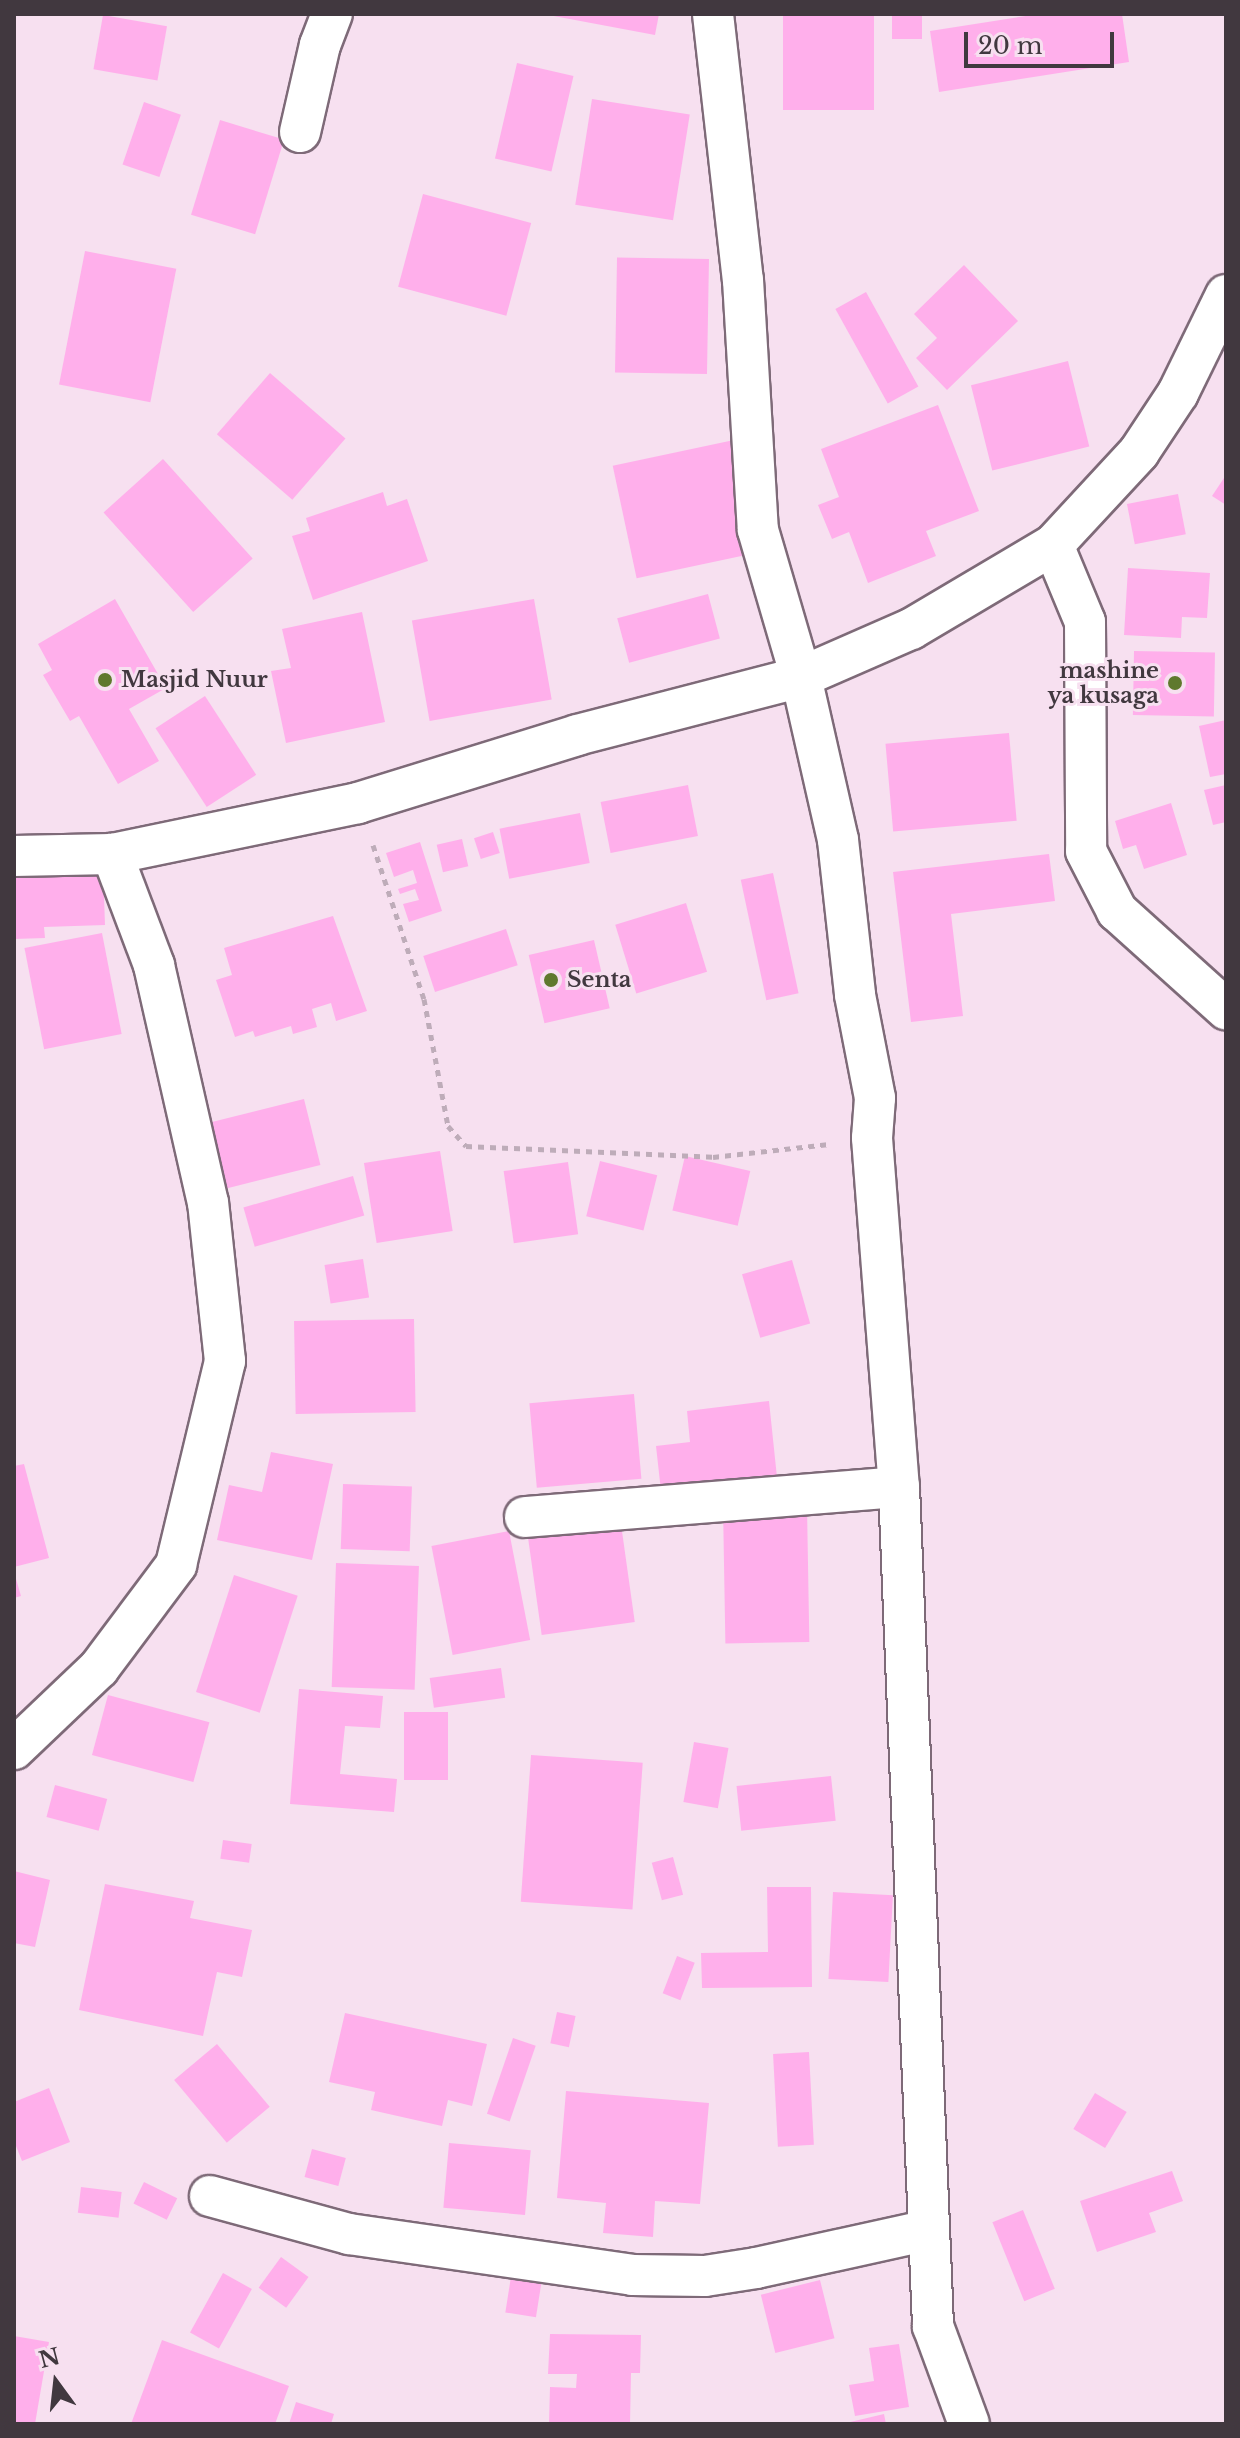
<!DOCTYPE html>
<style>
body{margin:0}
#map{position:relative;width:1240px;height:2438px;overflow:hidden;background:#f7e0f0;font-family:"Libre Baskerville",serif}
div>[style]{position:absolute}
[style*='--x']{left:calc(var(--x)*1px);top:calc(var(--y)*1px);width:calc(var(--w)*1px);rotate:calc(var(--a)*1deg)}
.building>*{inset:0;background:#ffafeb;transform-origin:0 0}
.path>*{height:5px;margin-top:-2.5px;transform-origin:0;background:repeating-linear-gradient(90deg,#beacb9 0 6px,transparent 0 12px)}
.roads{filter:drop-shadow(2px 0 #7e6a78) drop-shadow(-2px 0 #7e6a78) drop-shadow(0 2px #7e6a78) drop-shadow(0 -2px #7e6a78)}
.street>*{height:40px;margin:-20px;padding:0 20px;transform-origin:20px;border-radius:20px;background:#fff}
.dots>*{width:22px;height:22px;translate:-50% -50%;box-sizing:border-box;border:4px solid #f7e0f0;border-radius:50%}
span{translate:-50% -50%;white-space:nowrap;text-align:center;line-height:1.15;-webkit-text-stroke:6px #f7e0f0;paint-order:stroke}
.poi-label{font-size:22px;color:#41383f;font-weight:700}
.right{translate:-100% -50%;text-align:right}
.left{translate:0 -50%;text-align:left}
.frame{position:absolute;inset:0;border:16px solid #41383f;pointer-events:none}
.north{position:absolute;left:16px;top:2342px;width:80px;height:80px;-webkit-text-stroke:6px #f7e0f0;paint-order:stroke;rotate:345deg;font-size:22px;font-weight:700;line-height:32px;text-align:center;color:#41383f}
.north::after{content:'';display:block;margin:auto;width:28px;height:36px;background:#41383f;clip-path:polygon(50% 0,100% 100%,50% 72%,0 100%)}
.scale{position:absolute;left:964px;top:32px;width:150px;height:36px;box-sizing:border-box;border:4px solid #41383f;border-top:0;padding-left:10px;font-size:24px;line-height:28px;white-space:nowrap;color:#41383f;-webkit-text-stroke:6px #f7e0f0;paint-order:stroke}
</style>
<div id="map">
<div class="building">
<i style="clip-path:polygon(543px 14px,659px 14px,655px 35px)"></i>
<i style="left:783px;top:14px;width:91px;height:96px"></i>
<i style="left:892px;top:14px;width:30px;height:25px"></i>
<i style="clip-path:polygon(1038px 14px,1122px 14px,1129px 62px,939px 92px,930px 31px)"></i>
<i style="left:103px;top:15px;width:65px;height:55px;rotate:10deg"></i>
<i style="left:517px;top:63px;width:58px;height:98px;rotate:13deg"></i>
<i style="left:592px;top:99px;width:99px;height:107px;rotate:9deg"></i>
<i style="left:144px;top:102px;width:39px;height:66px;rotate:19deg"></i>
<i style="left:220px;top:120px;width:67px;height:99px;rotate:17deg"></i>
<i style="left:423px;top:194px;width:112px;height:96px;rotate:15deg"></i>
<i style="left:85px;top:251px;width:93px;height:136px;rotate:11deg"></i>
<i style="left:709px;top:259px;width:115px;height:92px;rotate:91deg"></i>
<i style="clip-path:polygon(964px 265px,1018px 321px,947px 390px,916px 358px,937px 338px,914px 314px)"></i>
<i style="left:866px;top:292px;width:108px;height:35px;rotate:61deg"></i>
<i style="left:1068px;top:361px;width:88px;height:100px;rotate:76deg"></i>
<i style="left:270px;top:373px;width:100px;height:81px;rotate:41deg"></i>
<i style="clip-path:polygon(938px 405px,979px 511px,926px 531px,936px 556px,868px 583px,849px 532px,832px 539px,818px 505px,839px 497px,821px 449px)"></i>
<i style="left:734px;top:440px;width:115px;height:124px;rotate:78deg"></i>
<i style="left:163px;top:459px;width:134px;height:80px;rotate:48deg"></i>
<i style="clip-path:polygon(1226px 475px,1226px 505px,1212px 496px)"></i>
<i style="clip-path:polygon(383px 492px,387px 506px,407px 499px,428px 561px,313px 600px,292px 536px,310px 531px,306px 518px)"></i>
<i style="left:1178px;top:494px;width:41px;height:52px;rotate:79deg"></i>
<i style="clip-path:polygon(1128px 568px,1210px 573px,1207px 618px,1182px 617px,1181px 638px,1124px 635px)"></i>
<i style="left:708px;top:594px;width:46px;height:94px;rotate:75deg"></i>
<i style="clip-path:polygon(115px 599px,166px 688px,129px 709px,159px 761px,118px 784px,79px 716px,70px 721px,43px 675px,52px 670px,38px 644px)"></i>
<i style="left:534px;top:599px;width:102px;height:124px;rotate:80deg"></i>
<i style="clip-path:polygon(362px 612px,385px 722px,286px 743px,271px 671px,291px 668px,282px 629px)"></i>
<i style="left:1134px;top:651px;width:81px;height:64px;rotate:1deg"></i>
<i style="left:205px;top:696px;width:94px;height:59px;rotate:57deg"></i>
<i style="clip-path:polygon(1226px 720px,1226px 774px,1210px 777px,1199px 726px)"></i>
<i style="left:1009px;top:733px;width:88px;height:124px;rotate:85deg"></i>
<i style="left:688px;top:785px;width:52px;height:89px;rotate:79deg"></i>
<i style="clip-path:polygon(1226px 785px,1226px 822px,1213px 825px,1204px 790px)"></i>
<i style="clip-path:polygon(1171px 803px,1187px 855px,1144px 869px,1136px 845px,1123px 849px,1115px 821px)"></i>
<i style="left:580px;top:813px;width:51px;height:82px;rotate:79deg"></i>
<i style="left:493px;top:832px;width:22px;height:20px;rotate:72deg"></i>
<i style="left:462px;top:839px;width:28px;height:26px;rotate:77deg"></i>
<i style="clip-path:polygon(420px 842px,442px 911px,409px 922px,403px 904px,419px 900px,415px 889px,400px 894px,398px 889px,417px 883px,413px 870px,394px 877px,386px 853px)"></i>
<i style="clip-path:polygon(1049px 854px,1055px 901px,951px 914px,963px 1016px,911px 1022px,893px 872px)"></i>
<i style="clip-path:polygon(103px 868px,105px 925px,44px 927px,45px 938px,14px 939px,14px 870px)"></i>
<i style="left:773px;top:873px;width:123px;height:33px;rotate:78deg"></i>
<i style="left:686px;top:903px;width:72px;height:74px;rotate:73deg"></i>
<i style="clip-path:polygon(333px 916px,367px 1011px,336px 1021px,331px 1003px,312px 1009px,317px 1027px,293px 1034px,291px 1026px,255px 1037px,253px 1031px,235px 1037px,216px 980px,232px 975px,224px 948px)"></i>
<i style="left:506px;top:929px;width:38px;height:87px;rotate:72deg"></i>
<i style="left:102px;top:933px;width:103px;height:79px;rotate:79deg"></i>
<i style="left:594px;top:940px;width:70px;height:67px;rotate:77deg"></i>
<i style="left:304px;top:1099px;width:68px;height:97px;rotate:76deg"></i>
<i style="left:440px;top:1151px;width:81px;height:77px;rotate:81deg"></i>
<i style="left:685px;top:1156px;width:67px;height:56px;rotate:13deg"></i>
<i style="left:600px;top:1161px;width:59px;height:57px;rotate:14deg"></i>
<i style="left:568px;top:1162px;width:73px;height:65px;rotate:82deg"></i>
<i style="left:353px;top:1176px;width:41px;height:114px;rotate:74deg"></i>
<i style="left:363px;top:1259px;width:39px;height:39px;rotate:81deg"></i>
<i style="left:792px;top:1260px;width:66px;height:52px;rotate:74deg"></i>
<i style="left:414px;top:1319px;width:93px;height:120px;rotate:89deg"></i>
<i style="left:634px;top:1394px;width:85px;height:105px;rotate:85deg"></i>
<i style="clip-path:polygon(769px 1401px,778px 1487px,662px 1500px,656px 1446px,690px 1442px,687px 1411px)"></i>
<i style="clip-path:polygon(271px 1452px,333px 1464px,312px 1560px,217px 1540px,229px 1485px,262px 1492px)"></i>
<i style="clip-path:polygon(24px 1464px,49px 1558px,14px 1567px,14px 1466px)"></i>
<i style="left:343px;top:1484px;width:69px;height:65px;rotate:2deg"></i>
<i style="left:807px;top:1506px;width:136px;height:84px;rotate:89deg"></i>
<i style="left:621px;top:1524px;width:99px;height:94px;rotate:82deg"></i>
<i style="left:509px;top:1531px;width:111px;height:79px;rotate:79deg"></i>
<i style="left:336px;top:1563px;width:83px;height:124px;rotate:2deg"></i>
<i style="clip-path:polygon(14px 1572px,21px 1596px,14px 1598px)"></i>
<i style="left:234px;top:1575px;width:67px;height:123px;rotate:18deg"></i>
<i style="left:501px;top:1668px;width:30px;height:72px;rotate:82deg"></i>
<i style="clip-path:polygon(299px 1689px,383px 1696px,380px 1728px,345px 1726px,340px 1774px,397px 1779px,394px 1812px,290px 1804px)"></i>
<i style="left:108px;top:1695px;width:105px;height:62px;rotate:15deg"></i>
<i style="left:404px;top:1712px;width:44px;height:68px"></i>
<i style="left:694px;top:1742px;width:35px;height:61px;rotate:10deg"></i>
<i style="left:531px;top:1755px;width:112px;height:147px;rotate:4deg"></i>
<i style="left:831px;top:1776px;width:45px;height:95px;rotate:84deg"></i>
<i style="left:55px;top:1785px;width:54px;height:33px;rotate:15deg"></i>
<i style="left:223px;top:1840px;width:29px;height:19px;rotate:8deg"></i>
<i style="left:673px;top:1857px;width:39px;height:22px;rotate:75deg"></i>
<i style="clip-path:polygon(14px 1871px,50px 1880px,35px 1947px,14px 1943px)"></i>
<i style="clip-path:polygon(105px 1884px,194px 1901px,190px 1918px,252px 1930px,242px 1977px,217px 1972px,203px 2036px,79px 2010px)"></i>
<i style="clip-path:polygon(767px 1887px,811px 1887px,812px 1987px,702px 1988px,701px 1953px,768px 1952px)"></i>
<i style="left:833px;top:1892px;width:60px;height:87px;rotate:3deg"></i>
<i style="left:677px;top:1956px;width:19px;height:40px;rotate:21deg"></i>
<i style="left:557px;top:2012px;width:19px;height:32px;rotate:12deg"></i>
<i style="clip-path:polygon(345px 2013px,487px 2044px,472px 2106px,448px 2100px,442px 2126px,371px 2110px,375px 2092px,329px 2082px)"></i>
<i style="left:513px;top:2038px;width:24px;height:80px;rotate:19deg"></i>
<i style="left:217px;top:2044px;width:82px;height:56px;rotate:50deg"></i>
<i style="left:809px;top:2052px;width:93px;height:36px;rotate:87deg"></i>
<i style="clip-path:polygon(49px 2088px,70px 2142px,22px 2161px,14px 2141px,14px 2102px)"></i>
<i style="clip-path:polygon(566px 2091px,709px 2103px,700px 2204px,655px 2201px,653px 2237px,603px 2233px,606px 2203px,557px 2198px)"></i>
<i style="left:1095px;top:2093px;width:37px;height:42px;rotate:31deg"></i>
<i style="left:449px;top:2143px;width:82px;height:65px;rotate:5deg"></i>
<i style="left:312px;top:2149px;width:35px;height:29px;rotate:15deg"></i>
<i style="clip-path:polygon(1172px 2171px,1183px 2201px,1149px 2213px,1156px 2232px,1097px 2252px,1080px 2201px)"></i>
<i style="left:144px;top:2182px;width:37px;height:24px;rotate:26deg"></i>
<i style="left:81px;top:2187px;width:41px;height:26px;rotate:7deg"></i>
<i style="left:1023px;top:2210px;width:85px;height:33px;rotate:68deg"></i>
<i style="left:281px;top:2257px;width:34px;height:38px;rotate:36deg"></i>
<i style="left:513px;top:2264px;width:31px;height:49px;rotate:9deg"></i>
<i style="left:223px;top:2273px;width:33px;height:68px;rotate:29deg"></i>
<i style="left:820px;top:2280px;width:60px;height:61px;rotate:76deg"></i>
<i style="clip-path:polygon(550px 2334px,641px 2335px,640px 2373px,631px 2373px,630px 2424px,549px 2424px,550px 2387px,576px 2388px,577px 2374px,548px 2374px)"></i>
<i style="clip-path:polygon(14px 2336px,49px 2342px,35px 2424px,14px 2424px)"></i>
<i style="clip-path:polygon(162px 2340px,289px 2386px,275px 2424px,131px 2424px)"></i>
<i style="clip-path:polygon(899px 2344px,909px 2407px,855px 2416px,849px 2385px,874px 2381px,869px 2348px)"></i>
<i style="clip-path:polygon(296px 2402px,334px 2414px,331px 2424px,289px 2424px)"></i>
<i style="clip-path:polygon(884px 2414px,886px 2424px,846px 2424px,846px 2423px)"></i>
</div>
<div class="path">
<i style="--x:373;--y:845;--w:162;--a:71.7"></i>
<i style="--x:424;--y:999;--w:129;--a:79.3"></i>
<i style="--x:448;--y:1126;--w:27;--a:48"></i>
<i style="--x:466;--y:1146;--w:247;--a:2.5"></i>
<i style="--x:713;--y:1157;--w:117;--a:-6.4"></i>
</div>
<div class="roads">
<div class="street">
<i style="--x:713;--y:14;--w:268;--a:83.6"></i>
<i style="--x:743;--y:280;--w:250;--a:86.6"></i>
<i style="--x:758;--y:530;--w:153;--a:73.7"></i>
<i style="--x:801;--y:677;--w:167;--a:77.2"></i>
<i style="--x:838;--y:840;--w:156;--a:83.7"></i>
<i style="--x:855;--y:995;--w:105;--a:79"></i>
<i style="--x:875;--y:1098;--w:40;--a:94.3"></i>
<i style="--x:872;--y:1138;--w:350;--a:85.6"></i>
<i style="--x:899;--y:1487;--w:840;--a:87.68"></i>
<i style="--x:933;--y:2326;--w:104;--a:69.8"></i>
<i style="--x:300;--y:132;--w:89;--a:-77.1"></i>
<i style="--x:320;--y:45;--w:33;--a:-69"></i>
<i style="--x:1053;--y:545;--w:83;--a:67.4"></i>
<i style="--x:1085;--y:622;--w:229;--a:89.7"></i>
<i style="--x:1086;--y:851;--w:68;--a:62.7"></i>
<i style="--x:1117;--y:911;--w:147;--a:42"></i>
<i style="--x:14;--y:856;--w:98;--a:-1.2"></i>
<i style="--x:112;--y:854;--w:251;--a:-11.7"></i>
<i style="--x:358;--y:803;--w:229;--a:-17.2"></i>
<i style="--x:577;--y:735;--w:231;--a:-14.5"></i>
<i style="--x:801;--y:677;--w:120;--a:-23.6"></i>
<i style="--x:911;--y:629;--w:165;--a:-30.6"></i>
<i style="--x:1053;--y:545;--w:127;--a:-47.2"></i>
<i style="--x:1139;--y:452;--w:71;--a:-56.5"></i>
<i style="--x:1178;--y:393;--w:109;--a:-63.9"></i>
<i style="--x:525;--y:1517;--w:375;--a:-4.6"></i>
<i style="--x:14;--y:1749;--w:117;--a:-43.6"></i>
<i style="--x:99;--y:1668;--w:129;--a:-53.2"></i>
<i style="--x:176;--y:1565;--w:210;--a:-76.5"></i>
<i style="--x:225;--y:1361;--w:159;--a:-96.1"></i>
<i style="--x:208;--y:1203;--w:244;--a:-102.8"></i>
<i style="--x:154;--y:965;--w:119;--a:-110.7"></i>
<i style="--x:210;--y:2196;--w:144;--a:15.3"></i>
<i style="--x:349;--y:2234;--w:286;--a:8.2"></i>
<i style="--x:632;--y:2275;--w:73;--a:0.8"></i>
<i style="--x:705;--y:2276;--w:52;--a:-8.9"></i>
<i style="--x:756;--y:2268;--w:177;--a:-12.4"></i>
</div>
</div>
<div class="dots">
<i style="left:105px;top:680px;background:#5f792d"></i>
<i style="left:1175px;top:683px;background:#5f792d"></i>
<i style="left:551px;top:980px;background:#5f792d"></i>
</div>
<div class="poi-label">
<span class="right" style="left:1159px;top:683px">mashine<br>ya kusaga</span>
<span class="left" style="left:121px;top:680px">Masjid Nuur</span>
<span class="left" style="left:567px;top:980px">Senta</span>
</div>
<div class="frame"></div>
<div class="north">N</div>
<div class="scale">20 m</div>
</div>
